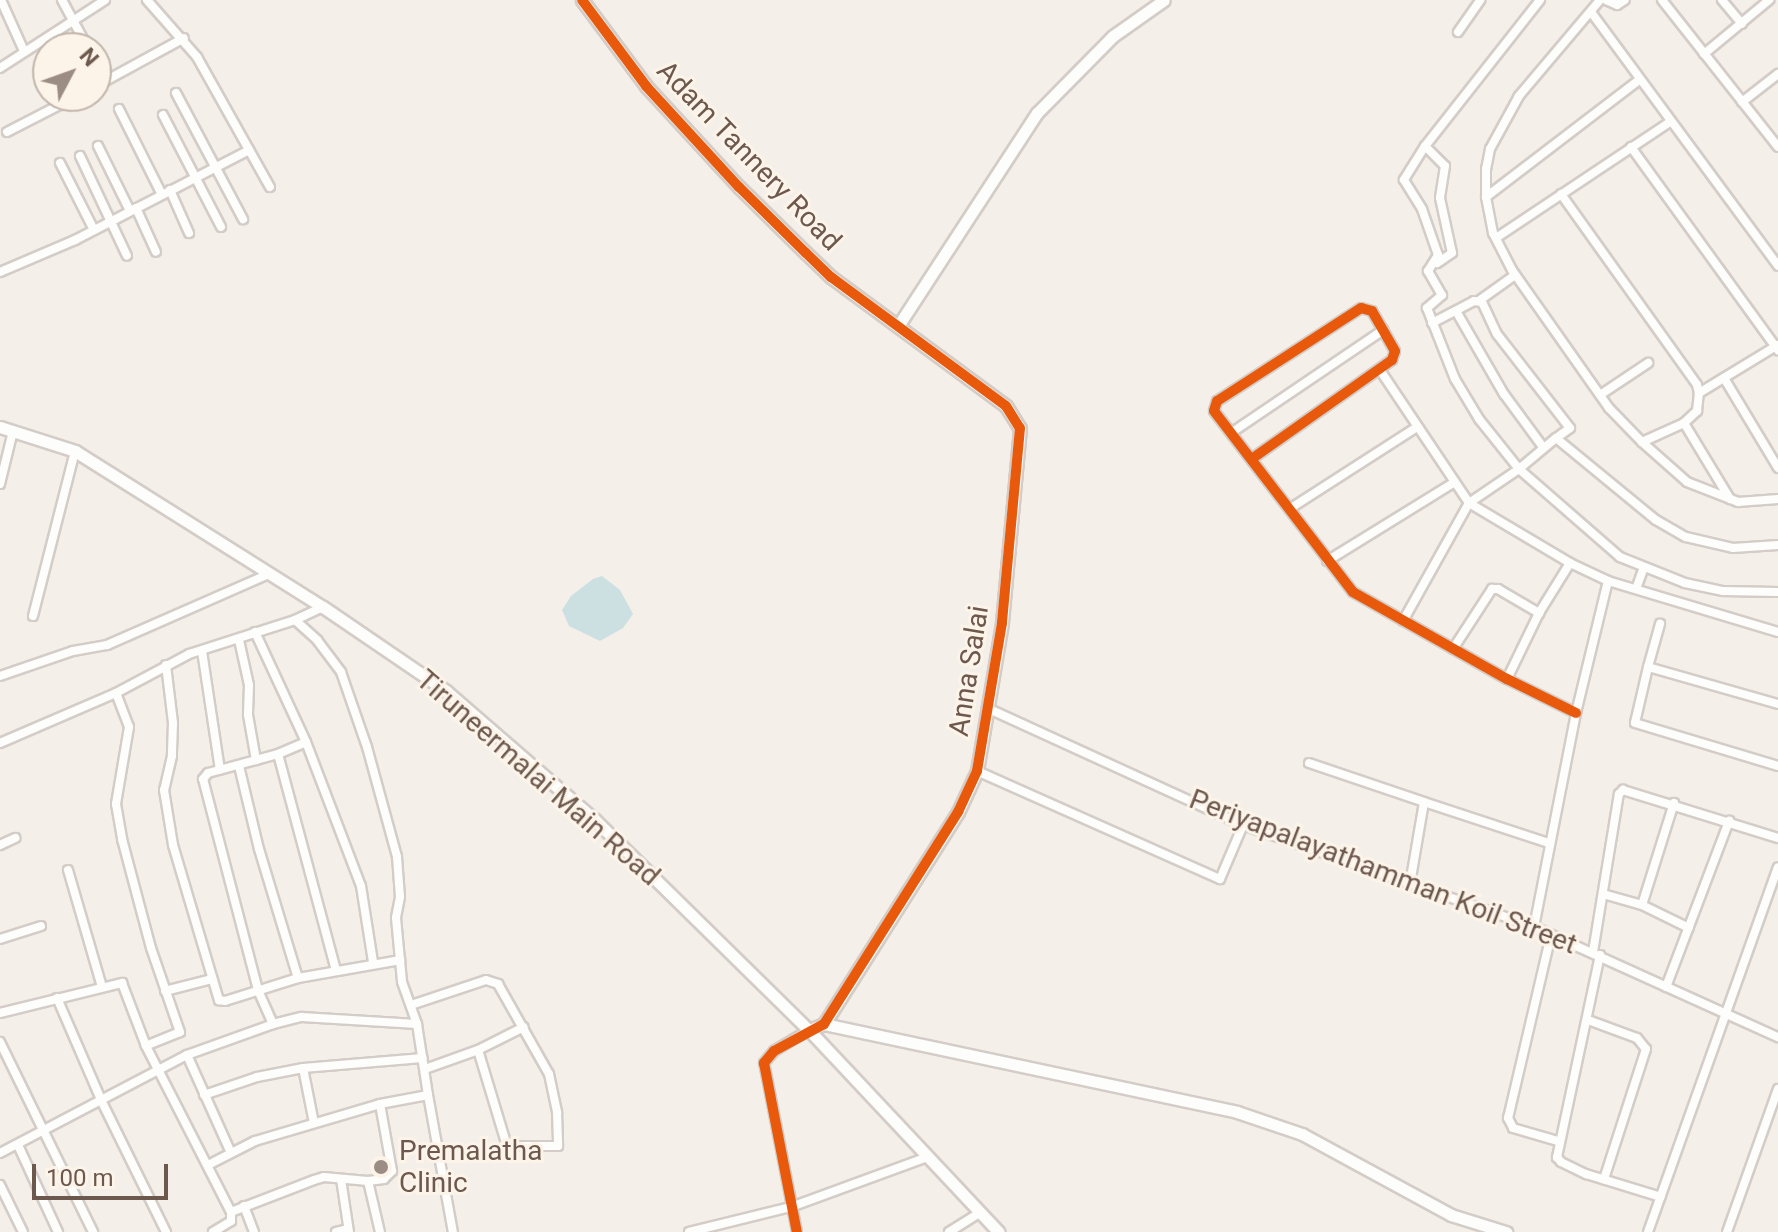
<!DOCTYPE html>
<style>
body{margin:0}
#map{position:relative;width:1778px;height:1232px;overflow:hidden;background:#f4efe9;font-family:Roboto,sans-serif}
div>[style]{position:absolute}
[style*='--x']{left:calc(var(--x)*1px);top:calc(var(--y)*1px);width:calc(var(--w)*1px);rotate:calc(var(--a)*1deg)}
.water>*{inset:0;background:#cce0e2}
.roads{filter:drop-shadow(2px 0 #d3ccc7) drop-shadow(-2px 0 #d3ccc7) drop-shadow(0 2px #d3ccc7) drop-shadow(0 -2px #d3ccc7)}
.street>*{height:8px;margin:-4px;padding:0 4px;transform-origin:4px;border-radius:4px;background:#fdfdfc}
.secondary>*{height:11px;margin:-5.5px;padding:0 5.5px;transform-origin:5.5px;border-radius:5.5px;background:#fdfdfc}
.cycleway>*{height:10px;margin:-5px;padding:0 5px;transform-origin:5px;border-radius:5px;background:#e8590c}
.dots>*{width:22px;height:22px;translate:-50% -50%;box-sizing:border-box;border:4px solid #fcf4e9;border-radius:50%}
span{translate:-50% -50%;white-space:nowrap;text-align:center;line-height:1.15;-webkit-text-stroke:6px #fcf4e9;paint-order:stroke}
.street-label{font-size:28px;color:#6d584d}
.poi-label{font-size:28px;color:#6d584d}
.left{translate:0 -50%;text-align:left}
.north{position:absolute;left:32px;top:32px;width:80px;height:80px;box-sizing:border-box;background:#fcf4e9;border:2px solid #c3b6ab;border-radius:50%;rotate:49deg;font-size:22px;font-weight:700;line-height:32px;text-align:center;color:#6d584d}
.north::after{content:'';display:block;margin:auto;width:28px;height:36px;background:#9c8d84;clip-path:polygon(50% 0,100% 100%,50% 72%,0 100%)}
.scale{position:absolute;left:32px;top:1164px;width:136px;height:36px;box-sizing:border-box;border:4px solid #6d584d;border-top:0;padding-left:10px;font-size:24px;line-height:28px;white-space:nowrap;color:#6d584d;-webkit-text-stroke:6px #fcf4e9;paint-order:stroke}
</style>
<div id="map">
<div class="water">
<i style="clip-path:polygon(602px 576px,620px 590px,633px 614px,623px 628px,600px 641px,569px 626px,562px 610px,571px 596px,593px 579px)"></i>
</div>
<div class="roads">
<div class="street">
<i style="--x:1;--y:0;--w:56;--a:65.7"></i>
<i style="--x:62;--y:0;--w:55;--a:61.6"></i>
<i style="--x:147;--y:0;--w:76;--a:48.7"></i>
<i style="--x:197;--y:57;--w:149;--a:60.7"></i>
<i style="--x:1540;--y:0;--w:186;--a:128.2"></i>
<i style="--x:1425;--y:146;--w:40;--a:122"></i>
<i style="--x:1404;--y:180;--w:34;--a:58"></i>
<i style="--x:1422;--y:209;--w:49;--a:70.8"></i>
<i style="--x:1438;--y:255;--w:19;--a:122"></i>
<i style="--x:1428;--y:271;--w:28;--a:60"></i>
<i style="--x:1442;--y:295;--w:20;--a:139"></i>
<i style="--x:1427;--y:308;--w:76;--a:68.5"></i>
<i style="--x:1455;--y:379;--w:47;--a:59"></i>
<i style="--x:1479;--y:419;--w:64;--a:51.3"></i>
<i style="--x:1519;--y:469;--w:134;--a:41.1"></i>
<i style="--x:1620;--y:557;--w:70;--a:21.8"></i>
<i style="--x:1685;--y:583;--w:39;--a:12"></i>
<i style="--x:1723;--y:591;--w:55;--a:1"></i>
<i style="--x:1600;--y:0;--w:126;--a:130.2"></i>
<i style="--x:1519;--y:96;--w:60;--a:118.7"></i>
<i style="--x:1490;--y:149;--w:20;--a:101"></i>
<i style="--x:1486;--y:169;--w:28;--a:90"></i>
<i style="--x:1486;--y:197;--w:37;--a:79"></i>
<i style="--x:1493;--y:233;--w:42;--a:62.8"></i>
<i style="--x:1512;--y:270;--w:169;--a:54.9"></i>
<i style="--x:1609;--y:408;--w:47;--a:45.9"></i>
<i style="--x:1642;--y:442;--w:46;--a:-24.3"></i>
<i style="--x:1684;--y:423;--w:18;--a:-43"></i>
<i style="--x:1697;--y:411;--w:18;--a:-84"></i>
<i style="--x:1699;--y:393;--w:92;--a:-31.3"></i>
<i style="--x:1606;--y:0;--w:12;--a:24"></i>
<i style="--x:1617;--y:5;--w:9;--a:-32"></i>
<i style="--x:1662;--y:0;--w:187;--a:51.7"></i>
<i style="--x:1722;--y:0;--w:31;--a:50"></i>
<i style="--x:1591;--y:12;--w:315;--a:53.6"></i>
<i style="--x:1458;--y:32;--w:39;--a:-55"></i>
<i style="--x:1704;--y:54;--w:85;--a:-39.7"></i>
<i style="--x:96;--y:61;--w:22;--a:58"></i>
<i style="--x:0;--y:68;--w:125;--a:-32.9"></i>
<i style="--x:96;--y:86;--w:100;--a:-28.6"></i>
<i style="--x:176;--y:93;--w:143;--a:62"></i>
<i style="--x:1742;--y:102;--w:46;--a:-37.9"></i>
<i style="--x:119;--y:109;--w:96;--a:63.4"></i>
<i style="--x:163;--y:115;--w:126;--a:62.6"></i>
<i style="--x:7;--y:132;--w:79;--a:-27.2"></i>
<i style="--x:98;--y:146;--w:72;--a:63.8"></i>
<i style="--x:1425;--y:146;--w:28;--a:45"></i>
<i style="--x:1445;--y:166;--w:32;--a:99"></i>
<i style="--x:1440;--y:198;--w:56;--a:77.7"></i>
<i style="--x:1452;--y:253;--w:18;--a:146"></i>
<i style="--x:1631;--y:147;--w:251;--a:54.1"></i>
<i style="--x:80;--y:156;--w:110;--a:64.8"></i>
<i style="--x:60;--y:163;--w:75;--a:63.1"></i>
<i style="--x:170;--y:190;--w:47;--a:66.2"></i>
<i style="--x:1561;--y:194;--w:234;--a:54.5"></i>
<i style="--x:1697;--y:385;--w:8;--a:76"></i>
<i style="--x:1486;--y:197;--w:193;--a:-37.4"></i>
<i style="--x:136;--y:208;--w:48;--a:65.6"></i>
<i style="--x:1496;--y:238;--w:209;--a:-33.7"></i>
<i style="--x:0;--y:272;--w:82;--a:-23.1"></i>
<i style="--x:75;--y:240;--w:196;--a:-27.3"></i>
<i style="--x:1480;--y:300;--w:43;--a:-35.5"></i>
<i style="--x:1456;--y:311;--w:96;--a:60"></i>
<i style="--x:1504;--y:394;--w:66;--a:53.7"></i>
<i style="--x:1432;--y:323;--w:47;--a:-27.6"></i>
<i style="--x:1474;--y:301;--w:8;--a:7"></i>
<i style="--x:1482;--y:302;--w:35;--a:65"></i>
<i style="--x:1497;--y:334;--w:119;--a:52.2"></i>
<i style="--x:1570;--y:428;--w:17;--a:144"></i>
<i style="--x:1380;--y:370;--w:160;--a:56.2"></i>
<i style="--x:1469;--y:503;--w:117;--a:30.7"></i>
<i style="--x:1570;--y:563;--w:42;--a:25.3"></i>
<i style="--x:1608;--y:581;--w:177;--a:16.7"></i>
<i style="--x:1724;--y:378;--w:105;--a:59"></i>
<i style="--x:1600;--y:395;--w:58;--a:-33.7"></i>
<i style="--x:1684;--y:423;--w:89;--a:58.8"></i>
<i style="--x:1231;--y:433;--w:184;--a:-34.1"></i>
<i style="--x:1642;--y:442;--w:60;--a:41.6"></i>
<i style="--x:1687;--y:482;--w:55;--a:21.4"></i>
<i style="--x:1738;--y:502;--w:40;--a:-4.3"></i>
<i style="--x:1253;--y:458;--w:170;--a:-35.2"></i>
<i style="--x:1392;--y:360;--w:9;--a:-72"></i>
<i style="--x:1395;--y:351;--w:46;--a:-119.9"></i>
<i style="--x:1372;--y:311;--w:11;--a:-165"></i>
<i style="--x:1361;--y:308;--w:171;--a:147.1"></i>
<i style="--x:1217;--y:401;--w:10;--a:107"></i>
<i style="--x:1214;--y:411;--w:228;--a:52.5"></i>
<i style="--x:1353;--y:592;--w:177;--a:29.5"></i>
<i style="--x:1507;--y:679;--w:77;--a:26.2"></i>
<i style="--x:0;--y:484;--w:55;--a:-76.2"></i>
<i style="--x:1291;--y:508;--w:150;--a:-32.7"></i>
<i style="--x:1327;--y:561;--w:150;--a:-31.7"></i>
<i style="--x:1636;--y:589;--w:23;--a:-70"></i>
<i style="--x:33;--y:616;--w:170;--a:-75.7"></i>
<i style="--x:295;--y:620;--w:30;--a:42"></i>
<i style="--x:317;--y:640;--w:40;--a:53"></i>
<i style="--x:341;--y:672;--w:79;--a:70.9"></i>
<i style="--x:367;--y:747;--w:114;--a:74.7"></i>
<i style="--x:397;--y:857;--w:40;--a:85.7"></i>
<i style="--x:400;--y:897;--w:21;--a:101"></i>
<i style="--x:396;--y:918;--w:64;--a:84.6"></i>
<i style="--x:402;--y:982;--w:45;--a:70.3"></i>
<i style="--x:417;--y:1024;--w:72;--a:81.2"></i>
<i style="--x:428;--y:1095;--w:49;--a:169.4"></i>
<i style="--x:380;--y:1104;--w:68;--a:79.8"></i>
<i style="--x:392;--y:1171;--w:11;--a:135"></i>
<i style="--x:384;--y:1179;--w:16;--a:173"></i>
<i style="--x:368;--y:1181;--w:52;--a:76.8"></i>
<i style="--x:1403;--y:621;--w:135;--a:-60.8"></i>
<i style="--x:1469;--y:503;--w:60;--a:-34.2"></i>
<i style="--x:1519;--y:469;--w:48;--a:-40"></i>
<i style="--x:1556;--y:438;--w:129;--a:39.4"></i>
<i style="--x:1656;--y:520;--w:34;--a:30"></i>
<i style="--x:1686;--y:537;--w:48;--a:13.2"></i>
<i style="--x:1733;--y:548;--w:45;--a:-3.8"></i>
<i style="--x:255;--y:632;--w:121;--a:65.1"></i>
<i style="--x:306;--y:742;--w:154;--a:69.1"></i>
<i style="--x:361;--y:886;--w:77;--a:81"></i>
<i style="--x:239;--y:640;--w:46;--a:77.5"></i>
<i style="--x:249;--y:685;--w:30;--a:92"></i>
<i style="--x:248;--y:715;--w:46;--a:79.9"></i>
<i style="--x:1453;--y:649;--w:72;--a:-57"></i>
<i style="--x:1492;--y:589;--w:6;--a:0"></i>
<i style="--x:1498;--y:589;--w:48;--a:30.3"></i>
<i style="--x:202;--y:651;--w:120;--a:81.4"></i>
<i style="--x:166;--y:665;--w:58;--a:83.1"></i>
<i style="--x:173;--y:723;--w:33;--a:92"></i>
<i style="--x:172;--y:756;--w:35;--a:103"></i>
<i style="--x:164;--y:790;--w:56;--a:80.7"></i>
<i style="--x:173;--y:845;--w:162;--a:73.5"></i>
<i style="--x:219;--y:1000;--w:6;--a:9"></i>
<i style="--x:225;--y:1001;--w:77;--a:-17.5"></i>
<i style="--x:298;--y:978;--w:104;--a:-10"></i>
<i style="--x:1648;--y:667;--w:45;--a:-74.4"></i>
<i style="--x:0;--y:676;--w:77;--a:-18.9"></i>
<i style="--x:73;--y:651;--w:35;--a:-10"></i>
<i style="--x:107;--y:645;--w:177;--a:-23.7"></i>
<i style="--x:1507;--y:679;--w:73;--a:-64.1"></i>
<i style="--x:1539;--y:613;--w:59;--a:-58.2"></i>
<i style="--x:116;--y:693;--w:36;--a:69"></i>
<i style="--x:129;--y:727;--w:78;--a:99.6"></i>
<i style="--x:116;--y:804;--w:36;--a:80"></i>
<i style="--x:122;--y:839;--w:113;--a:75.1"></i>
<i style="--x:151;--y:948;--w:89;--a:71"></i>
<i style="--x:180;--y:1032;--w:37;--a:158"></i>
<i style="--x:1778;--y:704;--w:135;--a:-164.1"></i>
<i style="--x:1648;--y:667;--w:57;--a:103.1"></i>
<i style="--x:1635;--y:723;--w:149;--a:16.7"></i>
<i style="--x:987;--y:708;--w:281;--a:24.6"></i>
<i style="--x:1243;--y:825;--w:308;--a:19.3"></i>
<i style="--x:1534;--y:927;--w:268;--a:24.3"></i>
<i style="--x:0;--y:743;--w:126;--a:-23.3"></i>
<i style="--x:116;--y:693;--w:83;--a:-28.1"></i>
<i style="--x:189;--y:654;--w:111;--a:-17.8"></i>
<i style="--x:295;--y:620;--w:31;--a:-25"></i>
<i style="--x:278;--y:754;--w:224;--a:75"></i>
<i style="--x:1309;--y:763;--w:121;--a:18.7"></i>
<i style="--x:239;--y:766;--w:85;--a:76.5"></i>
<i style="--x:259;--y:849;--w:135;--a:73.2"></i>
<i style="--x:977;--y:771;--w:266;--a:24"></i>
<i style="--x:1220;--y:879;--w:59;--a:-66.9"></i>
<i style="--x:0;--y:845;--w:17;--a:-25"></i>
<i style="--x:68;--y:870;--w:122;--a:73.8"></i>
<i style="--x:1410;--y:884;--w:83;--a:-80.3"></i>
<i style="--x:1424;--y:802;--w:132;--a:18.2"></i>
<i style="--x:1603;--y:894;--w:41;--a:15.8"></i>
<i style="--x:1642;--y:905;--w:107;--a:-72.6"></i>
<i style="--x:1642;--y:905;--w:52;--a:26.1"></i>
<i style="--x:1534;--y:927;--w:218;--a:-78.9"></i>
<i style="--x:1576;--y:713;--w:136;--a:-76.4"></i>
<i style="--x:1551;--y:935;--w:188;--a:103.2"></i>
<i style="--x:1508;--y:1118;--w:11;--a:63"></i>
<i style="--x:1513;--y:1128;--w:47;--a:16.1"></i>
<i style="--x:0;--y:939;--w:43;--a:-17.6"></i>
<i style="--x:1593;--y:952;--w:160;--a:-80.7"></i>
<i style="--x:1619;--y:794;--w:6;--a:-45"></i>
<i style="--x:1623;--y:790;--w:162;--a:17.2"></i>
<i style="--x:1600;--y:955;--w:207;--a:102"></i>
<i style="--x:1557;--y:1157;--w:6;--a:51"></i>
<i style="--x:1561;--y:1162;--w:28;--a:26"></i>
<i style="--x:1586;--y:1174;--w:78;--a:17"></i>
<i style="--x:1666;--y:987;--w:178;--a:-69.2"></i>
<i style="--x:165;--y:991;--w:49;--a:-14.3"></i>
<i style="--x:57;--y:998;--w:113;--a:66.6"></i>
<i style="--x:102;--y:1102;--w:145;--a:63.8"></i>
<i style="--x:411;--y:1005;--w:79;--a:-18.4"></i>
<i style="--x:486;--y:980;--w:13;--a:18"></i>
<i style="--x:498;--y:984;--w:103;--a:60.5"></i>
<i style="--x:549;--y:1074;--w:40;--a:78"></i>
<i style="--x:557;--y:1113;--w:33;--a:88"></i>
<i style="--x:558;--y:1146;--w:51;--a:180"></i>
<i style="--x:507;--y:1146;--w:100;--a:-106.8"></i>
<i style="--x:0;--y:1013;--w:126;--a:-13.8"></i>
<i style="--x:122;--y:983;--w:67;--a:69.1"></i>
<i style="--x:146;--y:1046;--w:186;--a:62.9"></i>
<i style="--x:1588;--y:1020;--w:52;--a:20.2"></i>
<i style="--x:1637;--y:1038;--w:14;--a:51"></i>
<i style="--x:1646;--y:1049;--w:137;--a:107.9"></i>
<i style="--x:273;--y:1024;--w:37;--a:-114"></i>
<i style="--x:258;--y:990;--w:218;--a:-104.6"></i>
<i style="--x:203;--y:779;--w:8;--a:-50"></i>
<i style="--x:208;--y:773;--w:73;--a:-15.2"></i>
<i style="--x:278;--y:754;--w:30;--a:-23"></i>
<i style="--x:0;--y:1042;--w:212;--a:63.9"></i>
<i style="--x:187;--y:1055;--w:107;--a:65.8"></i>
<i style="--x:303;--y:1068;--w:56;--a:78.7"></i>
<i style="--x:425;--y:1069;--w:56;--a:-19.7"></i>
<i style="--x:478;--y:1050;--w:51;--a:-26.6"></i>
<i style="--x:204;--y:1095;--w:56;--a:-18.8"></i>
<i style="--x:257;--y:1077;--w:47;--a:-11.1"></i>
<i style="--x:303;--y:1068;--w:120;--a:-4.8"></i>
<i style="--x:428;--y:1095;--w:139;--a:79.7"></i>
<i style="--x:18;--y:1145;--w:96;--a:65.3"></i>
<i style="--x:0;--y:1153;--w:211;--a:-27.7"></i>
<i style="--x:187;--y:1055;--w:91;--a:-19.8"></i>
<i style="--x:273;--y:1024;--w:30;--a:-14"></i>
<i style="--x:302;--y:1017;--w:115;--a:3.5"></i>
<i style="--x:208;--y:1165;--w:53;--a:-27.1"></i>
<i style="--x:255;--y:1141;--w:130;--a:-16.5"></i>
<i style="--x:341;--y:1179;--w:54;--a:81.4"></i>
<i style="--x:0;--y:1185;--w:52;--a:63.9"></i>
<i style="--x:244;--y:1206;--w:28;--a:69"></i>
<i style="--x:213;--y:1232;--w:21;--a:-31"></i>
<i style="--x:231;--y:1221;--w:9;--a:-90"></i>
<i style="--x:231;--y:1212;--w:89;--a:-21.1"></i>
<i style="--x:314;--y:1180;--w:10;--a:-17"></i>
<i style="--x:324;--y:1177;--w:44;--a:5.2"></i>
<i style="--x:336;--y:1232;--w:12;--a:-14"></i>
<i style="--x:689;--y:1232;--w:105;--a:-13.8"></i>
<i style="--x:791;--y:1207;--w:146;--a:-20.1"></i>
<i style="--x:797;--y:1232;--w:172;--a:-101"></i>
<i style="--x:764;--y:1063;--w:16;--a:-50"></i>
<i style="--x:774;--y:1051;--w:41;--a:-31"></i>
<i style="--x:949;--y:1232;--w:36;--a:-32"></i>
<i style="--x:1648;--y:1232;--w:387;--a:-70.4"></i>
<i style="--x:1727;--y:1232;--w:152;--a:-70.4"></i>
</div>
<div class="secondary">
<i style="--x:582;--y:0;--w:107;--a:53.3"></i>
<i style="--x:646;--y:86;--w:137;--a:47.4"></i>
<i style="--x:739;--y:187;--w:94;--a:44.6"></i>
<i style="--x:806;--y:253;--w:35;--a:44"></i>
<i style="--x:831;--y:277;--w:217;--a:36.4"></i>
<i style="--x:1006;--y:406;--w:26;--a:58"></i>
<i style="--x:1020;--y:428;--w:196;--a:95.3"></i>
<i style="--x:1002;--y:623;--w:150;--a:99.6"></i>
<i style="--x:977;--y:771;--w:45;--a:114.9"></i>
<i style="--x:958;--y:812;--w:251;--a:122.3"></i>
<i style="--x:824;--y:1024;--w:16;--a:158"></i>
<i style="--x:898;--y:326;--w:254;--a:-56.9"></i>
<i style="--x:1037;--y:113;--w:108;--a:-45.4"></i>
<i style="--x:1113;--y:36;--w:62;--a:-35.2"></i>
<i style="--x:0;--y:427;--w:79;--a:17.7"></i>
<i style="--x:75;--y:451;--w:293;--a:32.2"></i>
<i style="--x:323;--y:607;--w:149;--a:34.3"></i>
<i style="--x:446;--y:691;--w:196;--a:40.9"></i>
<i style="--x:594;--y:819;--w:301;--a:44.5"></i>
<i style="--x:809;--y:1030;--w:277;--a:46.8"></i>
<i style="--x:824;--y:1024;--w:422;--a:12"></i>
<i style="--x:1237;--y:1112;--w:69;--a:18.7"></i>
<i style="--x:1302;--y:1134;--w:170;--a:28.5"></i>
<i style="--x:1451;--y:1215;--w:58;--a:17.2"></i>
</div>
</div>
<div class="cycleway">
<i style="--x:582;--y:0;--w:107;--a:53.3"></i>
<i style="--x:646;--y:86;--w:137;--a:47.4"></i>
<i style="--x:739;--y:187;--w:94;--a:44.6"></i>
<i style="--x:806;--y:253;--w:35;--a:44"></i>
<i style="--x:831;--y:277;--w:217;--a:36.4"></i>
<i style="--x:1006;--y:406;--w:26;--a:58"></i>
<i style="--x:1020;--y:428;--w:196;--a:95.3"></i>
<i style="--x:1002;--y:623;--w:150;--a:99.6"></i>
<i style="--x:977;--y:771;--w:45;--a:114.9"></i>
<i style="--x:958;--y:812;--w:251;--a:122.3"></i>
<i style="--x:824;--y:1024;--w:57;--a:151.6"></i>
<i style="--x:774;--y:1051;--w:16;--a:130"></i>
<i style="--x:764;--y:1063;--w:172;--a:79"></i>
<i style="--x:1253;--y:458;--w:170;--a:-35.2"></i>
<i style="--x:1392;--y:360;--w:9;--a:-72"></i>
<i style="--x:1395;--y:351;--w:46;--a:-119.9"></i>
<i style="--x:1372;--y:311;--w:11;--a:-165"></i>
<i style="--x:1361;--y:308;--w:171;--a:147.1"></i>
<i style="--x:1217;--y:401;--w:10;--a:107"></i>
<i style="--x:1214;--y:411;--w:228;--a:52.5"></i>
<i style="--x:1353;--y:592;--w:177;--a:29.5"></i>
<i style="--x:1507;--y:679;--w:77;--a:26.2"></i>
</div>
<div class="dots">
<i style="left:381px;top:1167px;background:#9c8d84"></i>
</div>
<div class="street-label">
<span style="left:749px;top:156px;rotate:46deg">Adam Tannery Road</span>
<span style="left:969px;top:671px;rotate:-81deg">Anna Salai</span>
<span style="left:538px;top:778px;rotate:41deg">Tiruneermalai Main Road</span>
<span style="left:1383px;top:872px;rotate:21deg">Periyapalayathamman Koil Street</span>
</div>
<div class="poi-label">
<span class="left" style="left:399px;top:1167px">Premalatha<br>Clinic</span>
</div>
<div class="north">N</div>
<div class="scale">100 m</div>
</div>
